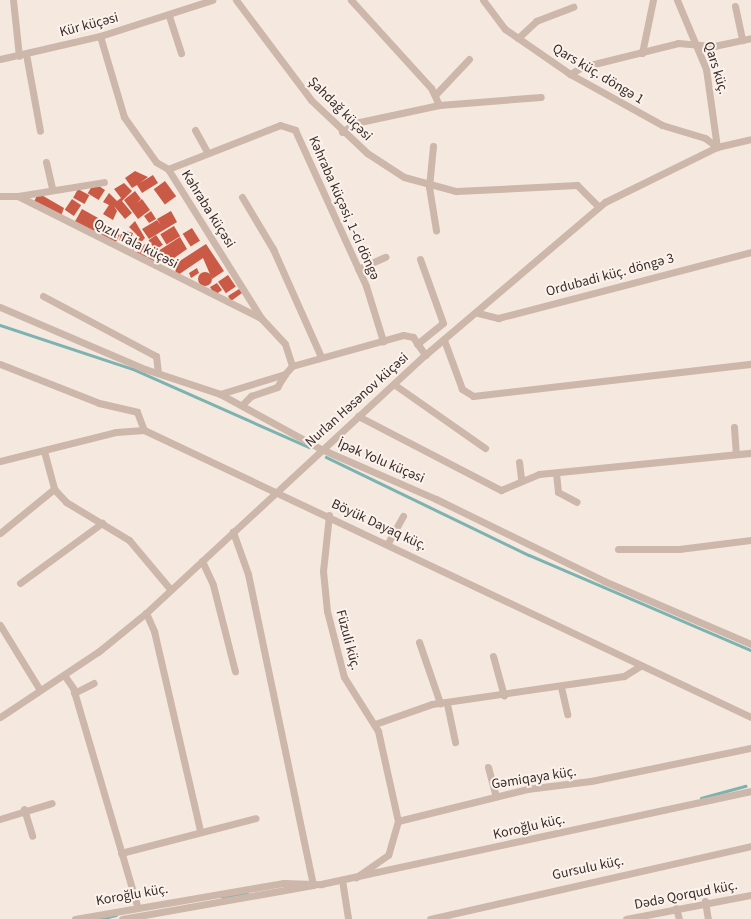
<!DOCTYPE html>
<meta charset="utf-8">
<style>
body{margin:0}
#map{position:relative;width:751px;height:919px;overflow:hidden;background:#f4e8df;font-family:"Source Sans 3",sans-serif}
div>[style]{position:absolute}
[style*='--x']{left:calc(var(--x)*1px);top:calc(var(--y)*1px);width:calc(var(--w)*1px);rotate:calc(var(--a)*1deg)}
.stream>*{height:2.5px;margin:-1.25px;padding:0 1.25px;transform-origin:1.25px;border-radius:1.25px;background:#7cb2af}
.building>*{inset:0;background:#ca5a46;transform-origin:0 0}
.round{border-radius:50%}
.street>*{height:7px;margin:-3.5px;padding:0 3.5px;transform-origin:3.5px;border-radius:3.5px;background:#cdb6aa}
span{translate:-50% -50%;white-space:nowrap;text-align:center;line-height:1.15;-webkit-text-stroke:4px #fbf2ec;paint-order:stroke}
.street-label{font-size:14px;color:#3a2d2a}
</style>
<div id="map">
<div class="stream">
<i style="--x:0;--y:325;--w:140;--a:18.3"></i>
<i style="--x:133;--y:369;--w:193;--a:23.9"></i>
<i style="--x:326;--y:457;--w:225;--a:25.8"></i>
<i style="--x:529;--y:555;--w:241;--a:23.2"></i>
<i style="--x:701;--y:798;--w:46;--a:-15.3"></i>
<i style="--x:222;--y:897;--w:25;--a:-9"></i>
<i style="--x:100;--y:919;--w:16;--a:-14"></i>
</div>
<div class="building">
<i style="clip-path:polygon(135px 171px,148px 177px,140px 183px,153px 175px,158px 183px,142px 193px,137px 185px,132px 188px,125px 178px)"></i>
<i style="left:165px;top:181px;width:19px;height:14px;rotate:54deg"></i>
<i style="left:94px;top:183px;width:13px;height:12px;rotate:32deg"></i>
<i style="clip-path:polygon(124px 183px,132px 191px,122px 201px,132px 213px,125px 219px,114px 206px,117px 211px,113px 220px,103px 214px,109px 205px,103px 202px,109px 193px,117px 201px,121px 198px,114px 189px)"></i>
<i style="left:78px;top:189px;width:13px;height:10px;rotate:29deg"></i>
<i style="clip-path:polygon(135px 191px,141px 199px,137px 203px,142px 199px,150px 210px,138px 219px,124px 200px)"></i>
<i style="clip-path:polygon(38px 193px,64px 208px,61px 216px,34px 202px)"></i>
<i style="left:72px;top:199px;width:11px;height:13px;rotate:34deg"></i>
<i style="left:82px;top:209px;width:21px;height:15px;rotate:29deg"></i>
<i style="clip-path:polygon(151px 211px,156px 219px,149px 223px,144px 216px)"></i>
<i style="clip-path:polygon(171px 211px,177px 222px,149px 239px,142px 229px,157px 220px,161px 225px,157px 219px)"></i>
<i style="clip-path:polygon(135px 221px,145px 238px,132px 252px,137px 235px,129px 227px)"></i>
<i style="left:99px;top:223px;width:24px;height:12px;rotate:30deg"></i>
<i style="left:174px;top:226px;width:12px;height:16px;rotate:59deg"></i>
<i style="left:192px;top:228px;width:15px;height:11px;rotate:58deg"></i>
<i style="clip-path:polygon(122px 230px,133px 233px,129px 245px,119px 241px)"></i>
<i style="left:156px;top:235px;width:12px;height:9px;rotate:55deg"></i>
<i style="clip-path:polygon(180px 237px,187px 249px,170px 261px,167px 255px,152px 265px,144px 260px)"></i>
<i style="left:145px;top:244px;width:10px;height:13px;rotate:45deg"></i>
<i style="clip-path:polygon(206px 244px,224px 271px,212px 279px,203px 258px,178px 275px,172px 266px)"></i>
<i style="clip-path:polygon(197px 268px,199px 273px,191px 278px,189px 273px)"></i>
<i class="round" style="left:198px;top:272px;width:14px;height:14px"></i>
<i style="left:228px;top:275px;width:14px;height:12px;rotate:56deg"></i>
<i style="clip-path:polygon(217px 283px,222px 290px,215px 295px,210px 287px)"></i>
<i style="clip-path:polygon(239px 289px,242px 293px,231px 301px,228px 296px)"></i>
</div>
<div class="street">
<i style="--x:13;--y:0;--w:56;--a:83.9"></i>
<i style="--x:236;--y:0;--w:125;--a:53.1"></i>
<i style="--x:311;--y:100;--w:77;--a:43.4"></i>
<i style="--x:367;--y:153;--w:44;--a:33"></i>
<i style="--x:404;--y:177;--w:54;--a:15.1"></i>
<i style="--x:456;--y:191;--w:121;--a:-2.8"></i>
<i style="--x:577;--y:185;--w:31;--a:45"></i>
<i style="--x:483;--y:0;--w:36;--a:53"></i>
<i style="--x:505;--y:29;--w:79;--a:34.7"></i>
<i style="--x:570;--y:74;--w:105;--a:29"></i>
<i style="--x:662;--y:125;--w:45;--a:16.8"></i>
<i style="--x:705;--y:138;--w:15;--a:37"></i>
<i style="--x:677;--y:0;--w:75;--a:67.2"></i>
<i style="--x:706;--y:69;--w:79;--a:82"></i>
<i style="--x:735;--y:6;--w:35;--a:78"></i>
<i style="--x:169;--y:16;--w:39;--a:72"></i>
<i style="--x:100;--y:36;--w:84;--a:73.5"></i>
<i style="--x:124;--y:117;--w:55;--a:54.6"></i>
<i style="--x:156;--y:162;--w:14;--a:30"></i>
<i style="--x:168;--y:169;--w:176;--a:58"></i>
<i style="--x:261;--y:318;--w:35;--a:47"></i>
<i style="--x:285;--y:344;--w:23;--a:72"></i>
<i style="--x:518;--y:38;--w:25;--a:-43"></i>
<i style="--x:536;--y:21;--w:40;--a:-21"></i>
<i style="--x:642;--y:53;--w:54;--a:-78.3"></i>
<i style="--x:26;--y:54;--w:78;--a:79.7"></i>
<i style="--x:0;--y:59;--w:103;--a:-13"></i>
<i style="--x:100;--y:36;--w:118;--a:-17.8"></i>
<i style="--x:570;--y:74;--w:14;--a:-30"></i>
<i style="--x:582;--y:67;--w:99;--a:-14"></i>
<i style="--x:678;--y:43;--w:36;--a:5"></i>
<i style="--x:714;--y:46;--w:38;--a:-12"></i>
<i style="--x:436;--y:94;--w:48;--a:-46.7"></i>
<i style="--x:439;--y:105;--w:102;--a:-4.5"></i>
<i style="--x:195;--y:130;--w:25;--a:61"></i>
<i style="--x:342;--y:132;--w:16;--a:-35"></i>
<i style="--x:355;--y:123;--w:86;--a:-12.1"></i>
<i style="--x:439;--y:105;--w:19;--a:-115"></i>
<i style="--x:431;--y:88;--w:119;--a:-132.3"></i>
<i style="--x:433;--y:146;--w:41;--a:95.6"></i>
<i style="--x:429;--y:187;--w:44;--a:80.8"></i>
<i style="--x:46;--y:162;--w:26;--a:77"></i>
<i style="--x:168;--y:169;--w:120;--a:-21.4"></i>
<i style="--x:280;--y:125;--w:16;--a:18"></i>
<i style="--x:295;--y:130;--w:171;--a:65.5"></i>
<i style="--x:366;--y:286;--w:58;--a:72.8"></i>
<i style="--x:0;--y:196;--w:18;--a:0"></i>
<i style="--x:18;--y:196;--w:272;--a:26.7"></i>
<i style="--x:18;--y:196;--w:87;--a:-9.2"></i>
<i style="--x:242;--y:197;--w:61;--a:59.2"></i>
<i style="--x:273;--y:249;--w:118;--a:66"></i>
<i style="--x:358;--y:269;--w:30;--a:-24"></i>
<i style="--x:43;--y:296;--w:128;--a:28"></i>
<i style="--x:156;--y:356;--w:17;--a:83"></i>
<i style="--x:0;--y:307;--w:158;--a:23.2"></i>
<i style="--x:145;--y:369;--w:79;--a:18.4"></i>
<i style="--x:220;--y:394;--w:115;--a:28.6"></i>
<i style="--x:321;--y:449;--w:125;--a:23.5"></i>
<i style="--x:436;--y:499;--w:187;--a:26"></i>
<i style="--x:604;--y:581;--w:160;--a:23.2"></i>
<i style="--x:478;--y:313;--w:21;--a:14"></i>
<i style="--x:498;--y:318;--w:261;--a:-14.6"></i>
<i style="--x:444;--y:340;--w:52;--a:69.8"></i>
<i style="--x:462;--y:389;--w:13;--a:32"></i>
<i style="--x:473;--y:396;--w:280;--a:-6.6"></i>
<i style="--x:417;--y:344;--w:33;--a:-39"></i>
<i style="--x:443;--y:323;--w:68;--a:-109.8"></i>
<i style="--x:0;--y:364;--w:106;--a:21.5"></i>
<i style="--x:99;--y:403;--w:39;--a:13"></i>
<i style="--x:137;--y:412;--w:19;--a:69"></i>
<i style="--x:395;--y:385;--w:110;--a:35"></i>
<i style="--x:220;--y:394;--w:68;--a:-17.1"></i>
<i style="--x:285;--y:374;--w:11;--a:-49"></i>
<i style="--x:292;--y:366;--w:115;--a:-15.6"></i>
<i style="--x:403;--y:335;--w:10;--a:11"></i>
<i style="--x:413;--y:337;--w:22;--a:56"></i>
<i style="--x:242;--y:405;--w:13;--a:-45"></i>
<i style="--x:251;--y:396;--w:28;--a:-19"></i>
<i style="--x:277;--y:387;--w:15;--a:-58"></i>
<i style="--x:358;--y:416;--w:161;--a:27.4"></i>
<i style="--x:501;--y:490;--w:41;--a:-22.8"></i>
<i style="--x:539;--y:474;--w:213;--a:-5.7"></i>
<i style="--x:734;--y:427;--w:27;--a:86"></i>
<i style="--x:44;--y:451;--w:39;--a:75"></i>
<i style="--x:54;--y:489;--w:18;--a:47"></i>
<i style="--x:66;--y:502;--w:74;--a:31.1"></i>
<i style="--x:129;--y:540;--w:65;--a:50"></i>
<i style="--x:0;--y:461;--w:120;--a:-14"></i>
<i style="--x:116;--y:432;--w:28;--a:-4"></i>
<i style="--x:144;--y:430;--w:671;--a:25.31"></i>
<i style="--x:519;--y:462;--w:16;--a:83"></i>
<i style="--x:556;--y:473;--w:19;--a:84"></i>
<i style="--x:558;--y:492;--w:21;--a:28"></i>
<i style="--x:329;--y:515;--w:56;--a:96.1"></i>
<i style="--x:323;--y:571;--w:40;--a:84.3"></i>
<i style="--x:327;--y:611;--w:68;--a:75.6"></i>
<i style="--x:344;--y:677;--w:64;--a:57.8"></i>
<i style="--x:378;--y:731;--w:92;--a:77.5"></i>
<i style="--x:398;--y:821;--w:35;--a:106"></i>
<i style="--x:388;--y:855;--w:39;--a:145"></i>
<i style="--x:0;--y:533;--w:70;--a:-39.2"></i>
<i style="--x:388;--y:543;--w:31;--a:-61"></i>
<i style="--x:618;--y:549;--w:61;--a:0"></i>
<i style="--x:679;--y:549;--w:73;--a:-7.1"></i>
<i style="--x:202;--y:561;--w:26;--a:65"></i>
<i style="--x:213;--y:585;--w:89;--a:75.7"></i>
<i style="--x:20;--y:583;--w:102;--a:-36.2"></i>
<i style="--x:146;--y:613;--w:20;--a:66"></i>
<i style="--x:154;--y:631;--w:205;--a:77"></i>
<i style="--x:0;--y:625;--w:76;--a:58.4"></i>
<i style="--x:419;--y:642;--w:65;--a:71"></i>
<i style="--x:493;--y:656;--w:41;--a:74.6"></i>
<i style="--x:64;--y:675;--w:16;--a:55"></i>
<i style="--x:73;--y:688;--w:226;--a:73.6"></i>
<i style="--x:561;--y:687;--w:28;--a:77"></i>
<i style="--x:74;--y:693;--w:22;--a:-27"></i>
<i style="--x:447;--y:704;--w:39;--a:78"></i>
<i style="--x:0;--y:717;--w:118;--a:-33.6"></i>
<i style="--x:98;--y:652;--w:62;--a:-39.1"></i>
<i style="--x:146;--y:613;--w:380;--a:-42.8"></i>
<i style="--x:425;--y:355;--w:236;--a:-40.4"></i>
<i style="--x:605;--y:202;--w:125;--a:-26.2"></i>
<i style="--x:717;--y:147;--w:35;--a:-13"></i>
<i style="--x:375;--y:724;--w:60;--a:-19.3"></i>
<i style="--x:432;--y:704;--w:194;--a:-8.3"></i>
<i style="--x:624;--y:676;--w:19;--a:-32"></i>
<i style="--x:488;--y:767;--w:30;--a:75"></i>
<i style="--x:24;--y:809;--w:28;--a:73"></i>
<i style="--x:0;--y:819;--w:54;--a:-17.1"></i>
<i style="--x:398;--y:821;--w:133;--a:-13.9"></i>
<i style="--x:527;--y:789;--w:64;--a:-7.1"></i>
<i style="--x:591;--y:781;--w:163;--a:-11.7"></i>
<i style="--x:121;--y:853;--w:139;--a:-14.5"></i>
<i style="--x:342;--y:880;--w:39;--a:81"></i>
<i style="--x:705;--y:901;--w:18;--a:81"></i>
<i style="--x:676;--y:908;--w:11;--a:75"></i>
<i style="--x:75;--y:919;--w:212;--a:-9.8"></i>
<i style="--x:284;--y:883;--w:37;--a:2"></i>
<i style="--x:321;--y:884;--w:439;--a:-12.2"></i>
<i style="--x:122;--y:919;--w:194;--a:-10.1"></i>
<i style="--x:313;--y:885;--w:318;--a:-101.8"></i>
<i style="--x:248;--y:574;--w:45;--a:-109.7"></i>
<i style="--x:430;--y:919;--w:329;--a:-12.8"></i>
<i style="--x:626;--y:919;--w:127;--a:-10.9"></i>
</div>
<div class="street-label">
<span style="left:89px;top:25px;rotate:-15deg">Kür küçəsi</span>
<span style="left:716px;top:68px;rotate:73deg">Qars küç.</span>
<span style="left:598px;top:74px;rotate:31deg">Qars küç. döngə 1</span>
<span style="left:340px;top:109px;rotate:45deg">Şahdağ küçəsi</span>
<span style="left:344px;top:208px;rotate:66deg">Kəhraba küçəsi, 1-ci döngə</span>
<span style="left:208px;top:209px;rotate:58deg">Kəhraba küçəsi</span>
<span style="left:136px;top:244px;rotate:27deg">Qızıl Tala küçəsi</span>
<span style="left:610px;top:275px;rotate:-15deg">Ordubadi küç. döngə 3</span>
<span style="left:357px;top:400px;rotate:-42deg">Nurlan Həsənov küçəsi</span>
<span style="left:381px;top:461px;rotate:23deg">İpək Yolu küçəsi</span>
<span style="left:379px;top:525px;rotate:25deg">Böyük Dayaq küç.</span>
<span style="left:348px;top:640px;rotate:75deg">Füzuli küç.</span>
<span style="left:534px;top:778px;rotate:-9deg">Gəmiqaya küç.</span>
<span style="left:529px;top:827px;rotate:-13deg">Koroğlu küç.</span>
<span style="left:588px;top:868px;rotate:-12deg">Gursulu küç.</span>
<span style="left:132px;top:895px;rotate:-10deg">Koroğlu küç.</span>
<span style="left:686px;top:895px;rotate:-11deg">Dədə Qorqud küç.</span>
</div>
</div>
